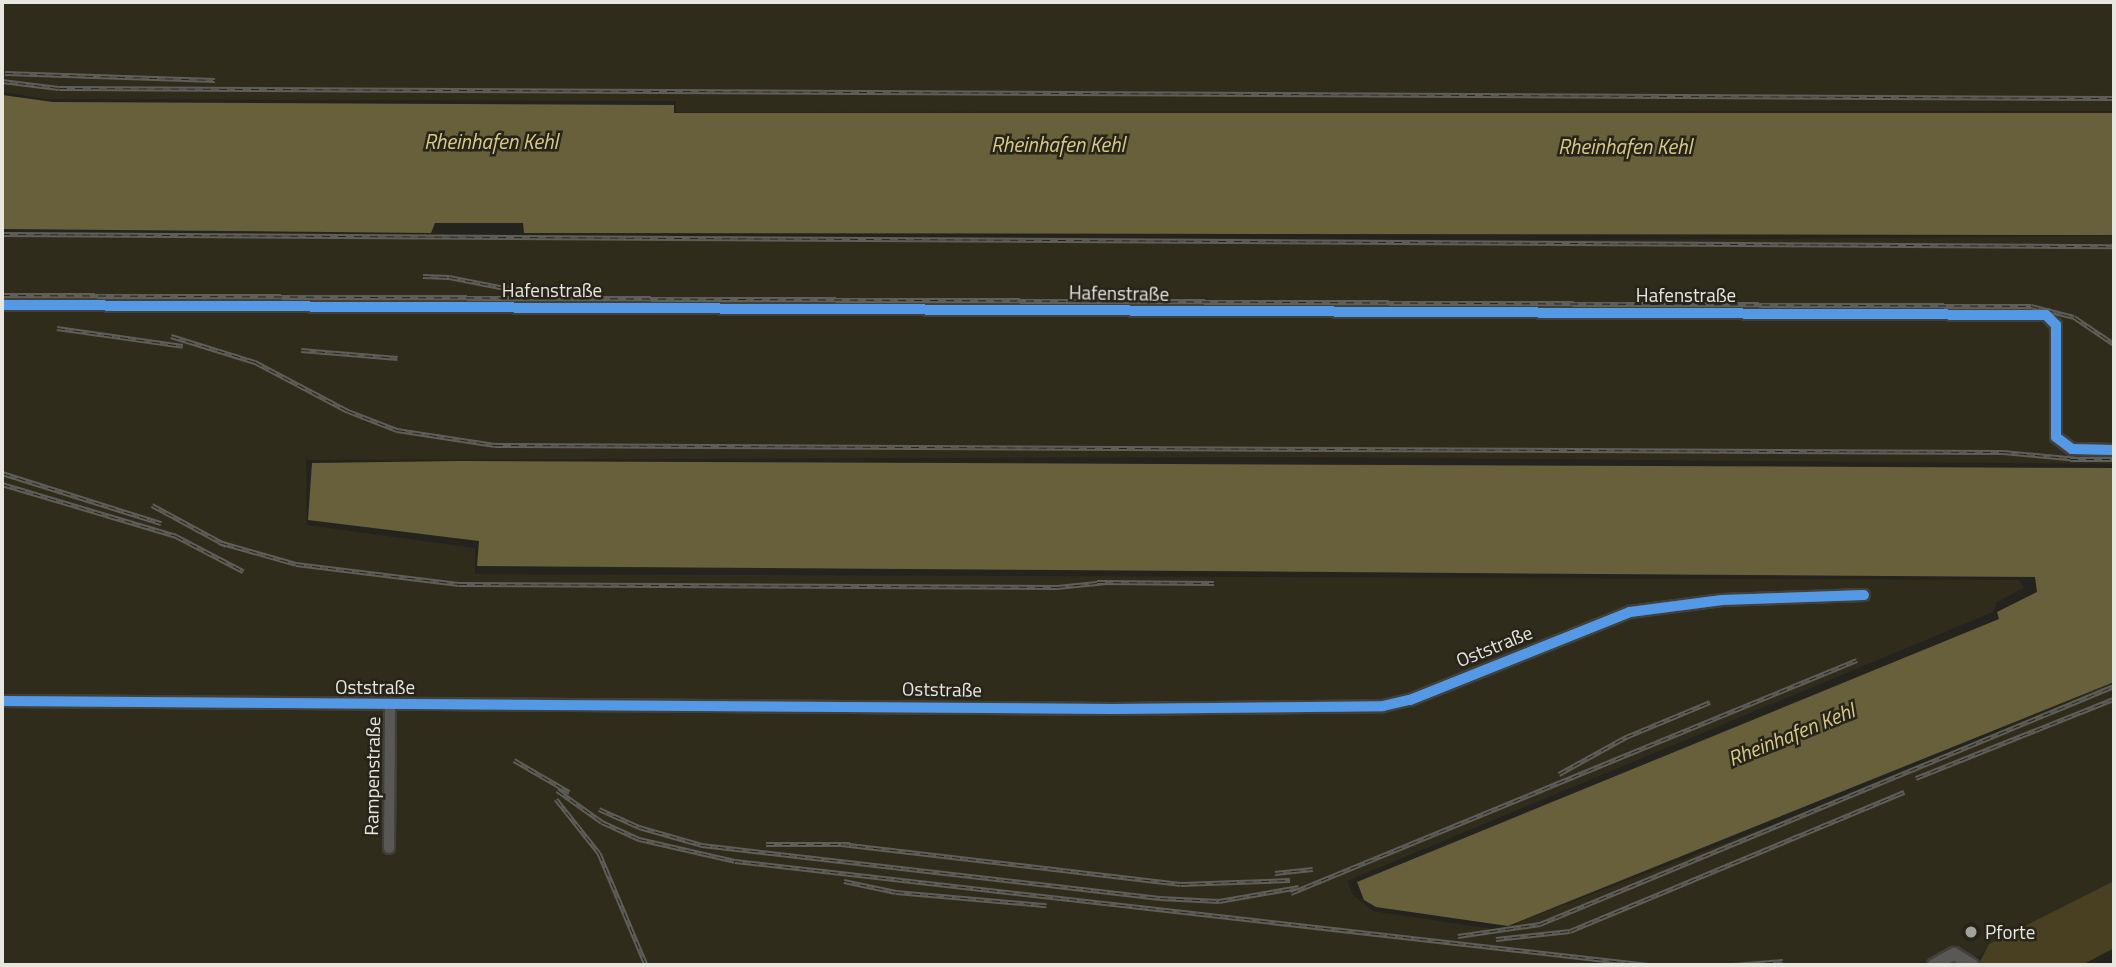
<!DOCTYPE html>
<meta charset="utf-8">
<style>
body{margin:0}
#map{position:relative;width:2116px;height:967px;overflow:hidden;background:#24231d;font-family:"Titillium Web",sans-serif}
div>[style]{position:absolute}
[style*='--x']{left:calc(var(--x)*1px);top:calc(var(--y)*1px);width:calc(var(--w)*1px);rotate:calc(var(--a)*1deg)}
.built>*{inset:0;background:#2f2c1c}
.green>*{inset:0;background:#484021}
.water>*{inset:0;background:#68603b}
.roads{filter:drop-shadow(2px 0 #41403b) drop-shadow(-2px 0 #41403b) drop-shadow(0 2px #41403b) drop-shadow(0 -2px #41403b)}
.minor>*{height:10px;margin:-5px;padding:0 5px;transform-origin:5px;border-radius:5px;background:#595854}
.tertiary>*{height:12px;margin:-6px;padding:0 6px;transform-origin:6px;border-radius:6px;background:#595854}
.rail>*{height:5px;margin-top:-2.5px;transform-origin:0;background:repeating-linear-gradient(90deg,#27251a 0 8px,#5f5e59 0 16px);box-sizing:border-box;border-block:2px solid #5f5e59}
.cycleway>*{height:10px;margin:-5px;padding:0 5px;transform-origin:5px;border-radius:5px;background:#5399e6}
.dots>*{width:19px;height:19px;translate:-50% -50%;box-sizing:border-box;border:4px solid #27251a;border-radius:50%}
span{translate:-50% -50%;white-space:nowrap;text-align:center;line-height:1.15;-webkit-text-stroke:5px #27251a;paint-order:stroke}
.street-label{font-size:19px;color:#e7e6df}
.poi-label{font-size:19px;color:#e7e6df}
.left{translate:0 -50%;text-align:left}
.water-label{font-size:21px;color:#dac986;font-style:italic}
.frame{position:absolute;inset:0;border:4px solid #e7e6df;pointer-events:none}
</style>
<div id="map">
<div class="built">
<i style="clip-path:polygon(2px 2px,2114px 2px,2114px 111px,676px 112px,676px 101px,45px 99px,2px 92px)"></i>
<i style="clip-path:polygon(2px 232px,1562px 240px,2114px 236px,2114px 464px,1286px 457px,306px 460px,307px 525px,475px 548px,475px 574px,2019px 580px,2024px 588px,1997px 602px,1993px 612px,1347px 881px,1353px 895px,1373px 911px,1499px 930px,1831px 802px,2114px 682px,2114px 881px,1989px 944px,1980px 957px,1952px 950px,1929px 965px,2px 965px)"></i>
</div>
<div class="green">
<i style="clip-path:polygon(2114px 881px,2114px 948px,2082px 965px,1978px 965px,1989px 944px)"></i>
</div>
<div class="water">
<i style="clip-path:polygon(2px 95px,53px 102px,674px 105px,674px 113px,2114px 113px,2114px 235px,524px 233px,523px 223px,435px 223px,431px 233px,2px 229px)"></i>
<i style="clip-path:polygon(462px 461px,2114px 468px,2114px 682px,1508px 926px,1376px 907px,1364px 900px,1357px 882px,1999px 619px,1997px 612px,2037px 592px,2035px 577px,477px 566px,479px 541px,308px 520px,312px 463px)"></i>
</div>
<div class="roads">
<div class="minor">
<i style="--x:2;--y:305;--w:2044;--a:0.28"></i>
<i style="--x:2046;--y:315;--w:14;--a:45"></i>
<i style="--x:2056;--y:325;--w:112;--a:90"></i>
<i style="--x:2056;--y:437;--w:20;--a:37"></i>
<i style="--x:2072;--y:449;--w:42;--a:1.4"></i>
<i style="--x:2;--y:701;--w:1111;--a:0.41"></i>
<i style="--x:1113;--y:709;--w:270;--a:-0.6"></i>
<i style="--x:1383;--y:706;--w:28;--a:-13"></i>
<i style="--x:1410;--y:700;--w:237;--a:-21.8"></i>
<i style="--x:1630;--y:612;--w:93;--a:-7.4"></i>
<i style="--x:1722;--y:600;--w:142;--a:-2"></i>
<i style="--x:389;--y:848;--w:143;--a:-89.6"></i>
</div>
<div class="tertiary">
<i style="--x:1934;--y:965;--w:23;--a:-29"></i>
<i style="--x:1954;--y:954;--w:21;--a:31"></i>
</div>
</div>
<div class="rail">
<i style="--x:5;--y:73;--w:210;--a:1.9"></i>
<i style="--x:2;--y:81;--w:57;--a:7"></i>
<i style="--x:59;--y:88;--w:2055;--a:0.28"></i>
<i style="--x:2;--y:234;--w:2112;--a:0.33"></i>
<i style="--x:423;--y:276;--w:26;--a:2"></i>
<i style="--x:449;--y:277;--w:67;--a:11.1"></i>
<i style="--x:2;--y:295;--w:2029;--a:0.31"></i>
<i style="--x:2031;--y:306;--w:44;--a:14.3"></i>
<i style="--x:2074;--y:317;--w:48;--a:34"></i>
<i style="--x:57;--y:328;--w:127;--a:8.1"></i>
<i style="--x:171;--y:336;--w:88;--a:17.2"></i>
<i style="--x:255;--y:362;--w:105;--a:27.8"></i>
<i style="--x:348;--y:411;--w:53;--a:21.2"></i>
<i style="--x:397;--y:430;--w:99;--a:8.7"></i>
<i style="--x:495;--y:445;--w:1508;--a:0.27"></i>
<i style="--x:2003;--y:452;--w:76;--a:5.3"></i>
<i style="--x:301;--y:350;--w:97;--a:4.7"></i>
<i style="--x:2070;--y:459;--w:44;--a:0"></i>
<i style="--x:2;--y:473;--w:167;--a:17.5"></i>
<i style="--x:2;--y:484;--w:182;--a:16.6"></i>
<i style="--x:176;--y:536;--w:76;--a:27.6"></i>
<i style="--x:152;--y:505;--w:84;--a:28.4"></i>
<i style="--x:219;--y:542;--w:80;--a:15.9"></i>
<i style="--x:296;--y:564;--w:164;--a:7"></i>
<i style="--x:459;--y:584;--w:598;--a:0.29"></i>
<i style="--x:1057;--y:587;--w:50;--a:-5.7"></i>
<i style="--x:1097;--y:582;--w:117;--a:0.5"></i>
<i style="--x:514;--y:760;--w:64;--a:30.2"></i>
<i style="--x:1559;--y:774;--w:77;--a:-28.9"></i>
<i style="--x:1626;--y:737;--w:91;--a:-22.6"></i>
<i style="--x:1916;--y:778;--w:213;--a:-21.8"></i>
<i style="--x:557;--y:790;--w:55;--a:35.4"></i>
<i style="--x:602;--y:822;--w:41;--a:24.7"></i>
<i style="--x:639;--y:839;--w:98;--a:12.9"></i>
<i style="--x:735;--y:861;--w:920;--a:6.49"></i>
<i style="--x:556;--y:799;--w:69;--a:51.5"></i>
<i style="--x:599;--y:853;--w:121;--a:67.2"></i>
<i style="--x:599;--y:809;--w:44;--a:24.2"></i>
<i style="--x:639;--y:827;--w:66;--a:15.9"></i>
<i style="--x:702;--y:845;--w:461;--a:6.6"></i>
<i style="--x:1160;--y:898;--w:59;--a:2.9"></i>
<i style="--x:1219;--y:901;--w:81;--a:-9.9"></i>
<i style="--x:766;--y:844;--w:84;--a:0"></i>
<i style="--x:841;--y:844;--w:342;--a:6.7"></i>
<i style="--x:1181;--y:884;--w:109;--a:-2.1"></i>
<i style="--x:1275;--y:873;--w:38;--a:-6"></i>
<i style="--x:844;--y:881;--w:53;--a:11.9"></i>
<i style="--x:896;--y:892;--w:151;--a:5"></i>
<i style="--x:1291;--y:893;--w:612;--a:-22.38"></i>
<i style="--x:1458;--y:936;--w:83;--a:-8.3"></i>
<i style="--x:1540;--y:924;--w:621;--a:-22.52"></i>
<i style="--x:1496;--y:939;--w:74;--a:-6.2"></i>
<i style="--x:1570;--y:931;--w:362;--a:-22.6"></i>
<i style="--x:1733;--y:965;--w:50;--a:-4.6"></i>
</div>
<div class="cycleway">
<i style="--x:2;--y:305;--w:2044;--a:0.28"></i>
<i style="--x:2046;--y:315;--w:14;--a:45"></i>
<i style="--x:2056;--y:325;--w:112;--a:90"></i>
<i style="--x:2056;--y:437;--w:20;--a:37"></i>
<i style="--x:2072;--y:449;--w:42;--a:1.4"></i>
<i style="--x:2;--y:701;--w:1111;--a:0.41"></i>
<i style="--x:1113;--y:709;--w:270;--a:-0.6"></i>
<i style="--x:1383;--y:706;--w:28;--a:-13"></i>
<i style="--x:1410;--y:700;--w:237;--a:-21.8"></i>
<i style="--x:1630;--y:612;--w:93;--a:-7.4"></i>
<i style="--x:1722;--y:600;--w:142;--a:-2"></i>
</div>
<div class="dots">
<i style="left:1971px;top:932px;background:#a3a29b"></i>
</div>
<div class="street-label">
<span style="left:552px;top:290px">Hafenstraße</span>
<span style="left:1119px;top:293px;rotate:1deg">Hafenstraße</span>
<span style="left:1686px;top:295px">Hafenstraße</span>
<span style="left:1494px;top:646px;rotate:-22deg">Oststraße</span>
<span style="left:375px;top:687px">Oststraße</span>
<span style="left:942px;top:689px;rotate:1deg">Oststraße</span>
<span style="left:372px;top:776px;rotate:-89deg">Rampenstraße</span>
</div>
<div class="poi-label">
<span class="left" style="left:1985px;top:932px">Pforte</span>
</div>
<div class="water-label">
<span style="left:491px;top:141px">Rheinhafen Kehl</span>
<span style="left:1058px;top:144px">Rheinhafen Kehl</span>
<span style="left:1625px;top:146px">Rheinhafen Kehl</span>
<span style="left:1791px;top:734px;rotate:-22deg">Rheinhafen Kehl</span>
</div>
<div class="frame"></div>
</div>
